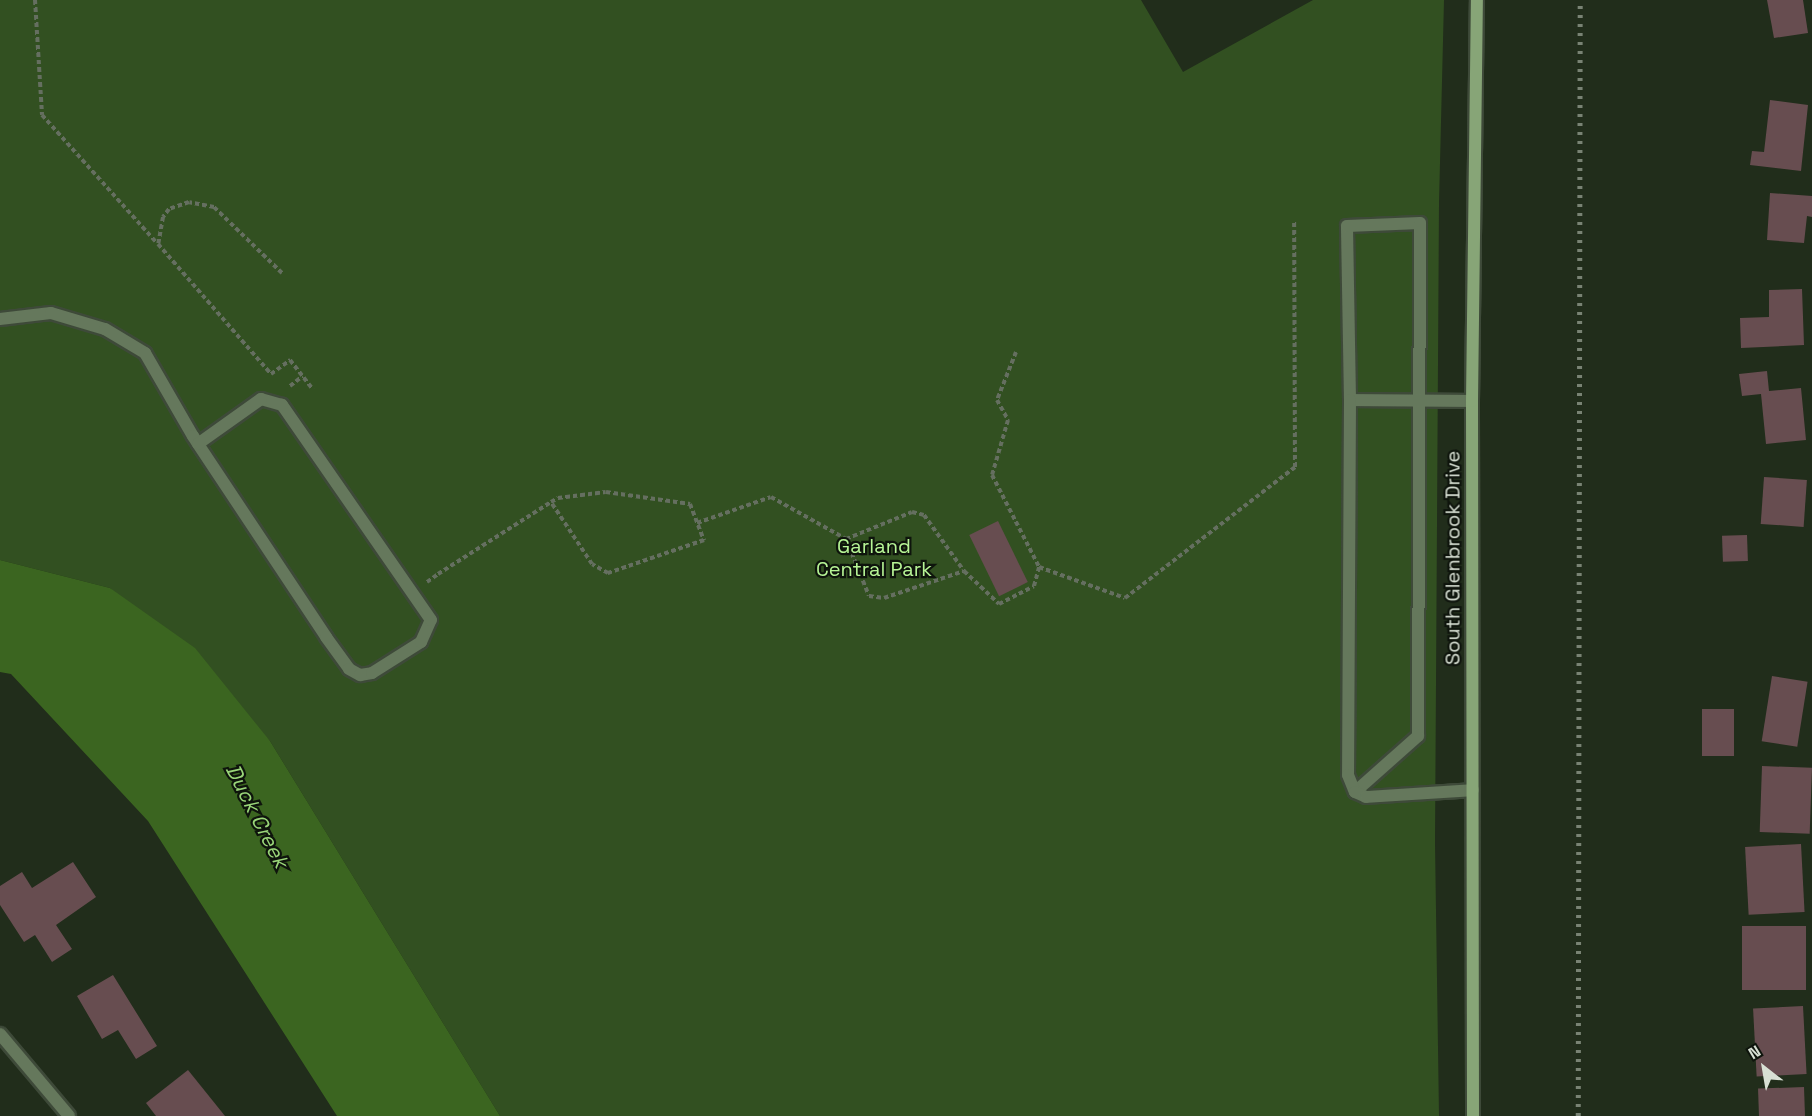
<!DOCTYPE html>
<style>
body{margin:0}
#map{position:relative;width:1812px;height:1116px;overflow:hidden;background:#212d1b;font-family:"Space Grotesk",sans-serif}
div>[style]{position:absolute}
[style*='--x']{left:calc(var(--x)*1px);top:calc(var(--y)*1px);width:calc(var(--w)*1px);rotate:calc(var(--a)*1deg)}
.green>*{inset:0;background:#325021}
.water>*{inset:0;background:#3b6520}
.building>*{inset:0;background:#674d50;transform-origin:0 0}
.path>*{height:4px;margin-top:-2px;transform-origin:0;background:repeating-linear-gradient(90deg,#656f60 0 4.5px,transparent 0 7.5px)}
.roads{filter:drop-shadow(2px 0 #3e4a39) drop-shadow(-2px 0 #3e4a39) drop-shadow(0 2px #3e4a39) drop-shadow(0 -2px #3e4a39)}
.lane>*{height:12px;margin:-6px;padding:0 6px;transform-origin:6px;border-radius:6px;background:#65785c}
.street>*{height:12px;margin:-6px;padding:0 6px;transform-origin:6px;border-radius:6px;background:#65785c}
.secondary>*{height:12px;margin:-6px;padding:0 6px;transform-origin:6px;border-radius:6px;background:#87a577}
.rail>*{height:4.5px;margin-top:-2.25px;transform-origin:0;background:repeating-linear-gradient(90deg,#798374 0 3px,transparent 0 9px)}
span{translate:-50% -50%;white-space:nowrap;text-align:center;line-height:1.15;-webkit-text-stroke:4.5px #0e140c;paint-order:stroke}
.park-label{font-size:20px;color:#b7f596}
.street-label{font-size:20px;color:#d8e0d4}
.water-label{font-size:21px;color:#9ad679;font-style:italic}
.north{position:absolute;left:1734px;top:1038px;width:60px;height:60px;-webkit-text-stroke:4px #0e140c;paint-order:stroke;rotate:329deg;font-size:16px;font-weight:700;line-height:24px;text-align:center;color:#d8e0d4}
.north::after{content:'';display:block;margin:auto;width:21px;height:27px;background:#d8e0d4;clip-path:polygon(50% 0,100% 100%,50% 72%,0 100%)}
</style>
<div id="map">
<div class="green">
<i style="clip-path:polygon(0 0,1141px 0,1183px 72px,1313px 0,1444px 0,1439px 203px,1435px 843px,1439px 1116px,500px 1116px,270px 741px,110px 588px,0 560px)"></i>
</div>
<div class="water">
<i style="clip-path:polygon(0 560px,110px 588px,195px 648px,270px 741px,500px 1116px,337px 1116px,148px 821px,11px 674px,0 672px)"></i>
</div>
<div class="building">
<i style="clip-path:polygon(1767px 0,1803px 0,1808px 33px,1774px 38px)"></i>
<i style="clip-path:polygon(1770px 100px,1808px 105px,1801px 171px,1750px 165px,1752px 151px,1764px 152px)"></i>
<i style="clip-path:polygon(1770px 193px,1812px 196px,1812px 217px,1807px 216px,1804px 243px,1767px 240px)"></i>
<i style="clip-path:polygon(1802px 289px,1804px 345px,1741px 348px,1740px 318px,1769px 317px,1769px 290px)"></i>
<i style="clip-path:polygon(1767px 371px,1769px 391px,1801px 388px,1806px 440px,1766px 444px,1761px 394px,1742px 396px,1739px 374px)"></i>
<i style="left:1764px;top:477px;width:43px;height:47px;rotate:4deg"></i>
<i style="left:998px;top:521px;width:68px;height:32px;rotate:64deg"></i>
<i style="left:1747px;top:535px;width:26px;height:25px;rotate:88deg"></i>
<i style="left:1772px;top:676px;width:36px;height:66px;rotate:9deg"></i>
<i style="left:1702px;top:709px;width:32px;height:47px"></i>
<i style="left:1762px;top:766px;width:50px;height:66px;rotate:2deg"></i>
<i style="left:1801px;top:844px;width:68px;height:56px;rotate:87deg"></i>
<i style="clip-path:polygon(73px 862px,96px 897px,56px 925px,72px 949px,52px 962px,35px 935px,24px 942px,0 905px,0 886px,22px 872px,32px 888px)"></i>
<i style="left:1742px;top:926px;width:64px;height:64px"></i>
<i style="clip-path:polygon(113px 975px,157px 1046px,136px 1059px,118px 1030px,102px 1039px,77px 996px)"></i>
<i style="left:1803px;top:1006px;width:68px;height:50px;rotate:87deg"></i>
<i style="clip-path:polygon(188px 1070px,225px 1116px,156px 1116px,146px 1103px)"></i>
<i style="left:1804px;top:1087px;width:29px;height:46px;rotate:88deg"></i>
</div>
<div class="path">
<i style="--x:35;--y:0;--w:115;--a:86.5"></i>
<i style="--x:42;--y:115;--w:172;--a:48.1"></i>
<i style="--x:282;--y:273;--w:95;--a:-135.9"></i>
<i style="--x:214;--y:207;--w:25;--a:-169"></i>
<i style="--x:189;--y:202;--w:21;--a:161"></i>
<i style="--x:169;--y:209;--w:10;--a:127"></i>
<i style="--x:163;--y:217;--w:27;--a:100"></i>
<i style="--x:158;--y:244;--w:172;--a:49"></i>
<i style="--x:271;--y:374;--w:24;--a:-36"></i>
<i style="--x:290;--y:360;--w:37;--a:52"></i>
<i style="--x:1016;--y:352;--w:52;--a:111.6"></i>
<i style="--x:997;--y:400;--w:23;--a:61"></i>
<i style="--x:1008;--y:420;--w:57;--a:106.2"></i>
<i style="--x:992;--y:475;--w:103;--a:62.9"></i>
<i style="--x:290;--y:386;--w:16;--a:-38"></i>
<i style="--x:697;--y:523;--w:78;--a:-19.4"></i>
<i style="--x:771;--y:497;--w:86;--a:29.2"></i>
<i style="--x:846;--y:539;--w:61;--a:68"></i>
<i style="--x:869;--y:596;--w:15;--a:8"></i>
<i style="--x:884;--y:598;--w:84;--a:-18.6"></i>
<i style="--x:964;--y:571;--w:48;--a:43.3"></i>
<i style="--x:999;--y:604;--w:39;--a:-27"></i>
<i style="--x:1034;--y:586;--w:20;--a:-75"></i>
<i style="--x:1039;--y:567;--w:91;--a:19.8"></i>
<i style="--x:1125;--y:598;--w:215;--a:-37.6"></i>
<i style="--x:1295;--y:467;--w:246;--a:-90.2"></i>
<i style="--x:846;--y:539;--w:71;--a:-22.2"></i>
<i style="--x:912;--y:512;--w:12;--a:14"></i>
<i style="--x:924;--y:515;--w:69;--a:54.5"></i>
<i style="--x:427;--y:582;--w:14;--a:-36"></i>
<i style="--x:438;--y:574;--w:134;--a:-32.5"></i>
<i style="--x:551;--y:502;--w:8;--a:-30"></i>
<i style="--x:558;--y:498;--w:48;--a:-7.1"></i>
<i style="--x:606;--y:492;--w:85;--a:8.1"></i>
<i style="--x:690;--y:504;--w:39;--a:69"></i>
<i style="--x:704;--y:540;--w:102;--a:161"></i>
<i style="--x:608;--y:573;--w:18;--a:-151"></i>
<i style="--x:592;--y:564;--w:74;--a:-123.5"></i>
</div>
<div class="roads">
<div class="lane">
<i style="--x:0;--y:319;--w:51;--a:-6.7"></i>
<i style="--x:51;--y:313;--w:56;--a:16.5"></i>
<i style="--x:105;--y:329;--w:47;--a:31"></i>
<i style="--x:145;--y:353;--w:96;--a:60"></i>
<i style="--x:193;--y:436;--w:9;--a:58"></i>
<i style="--x:198;--y:444;--w:232;--a:56.4"></i>
<i style="--x:326;--y:637;--w:39;--a:54"></i>
<i style="--x:349;--y:669;--w:13;--a:29"></i>
<i style="--x:360;--y:675;--w:12;--a:-9"></i>
<i style="--x:372;--y:673;--w:58;--a:-32.3"></i>
<i style="--x:421;--y:642;--w:24;--a:-66"></i>
<i style="--x:431;--y:620;--w:262;--a:-124.7"></i>
<i style="--x:282;--y:405;--w:22;--a:-164"></i>
<i style="--x:261;--y:399;--w:77;--a:144.5"></i>
<i style="--x:1350;--y:400;--w:174;--a:-91"></i>
<i style="--x:1347;--y:226;--w:73;--a:-2.4"></i>
<i style="--x:1420;--y:223;--w:513;--a:90.22"></i>
<i style="--x:1418;--y:736;--w:84;--a:138.4"></i>
<i style="--x:1472;--y:401;--w:122;--a:-179.5"></i>
<i style="--x:1350;--y:400;--w:375;--a:90.3"></i>
<i style="--x:1348;--y:775;--w:18;--a:68"></i>
<i style="--x:1355;--y:792;--w:12;--a:24"></i>
<i style="--x:1366;--y:797;--w:107;--a:-3.7"></i>
</div>
<div class="street">
<i style="--x:0;--y:1034;--w:107;--a:49.9"></i>
</div>
<div class="secondary">
<i style="--x:1473;--y:1116;--w:715;--a:-90.08"></i>
<i style="--x:1472;--y:401;--w:401;--a:-89.3"></i>
</div>
</div>
<div class="rail">
<i style="--x:1578;--y:1116;--w:1116;--a:-89.9"></i>
</div>
<div class="park-label">
<span style="left:874px;top:558px">Garland<br>Central Park</span>
</div>
<div class="street-label">
<span style="left:1453px;top:558px;rotate:-90deg">South Glenbrook Drive</span>
</div>
<div class="water-label">
<span style="left:257px;top:816px;rotate:63deg">Duck Creek</span>
</div>
<div class="north">N</div>
</div>
